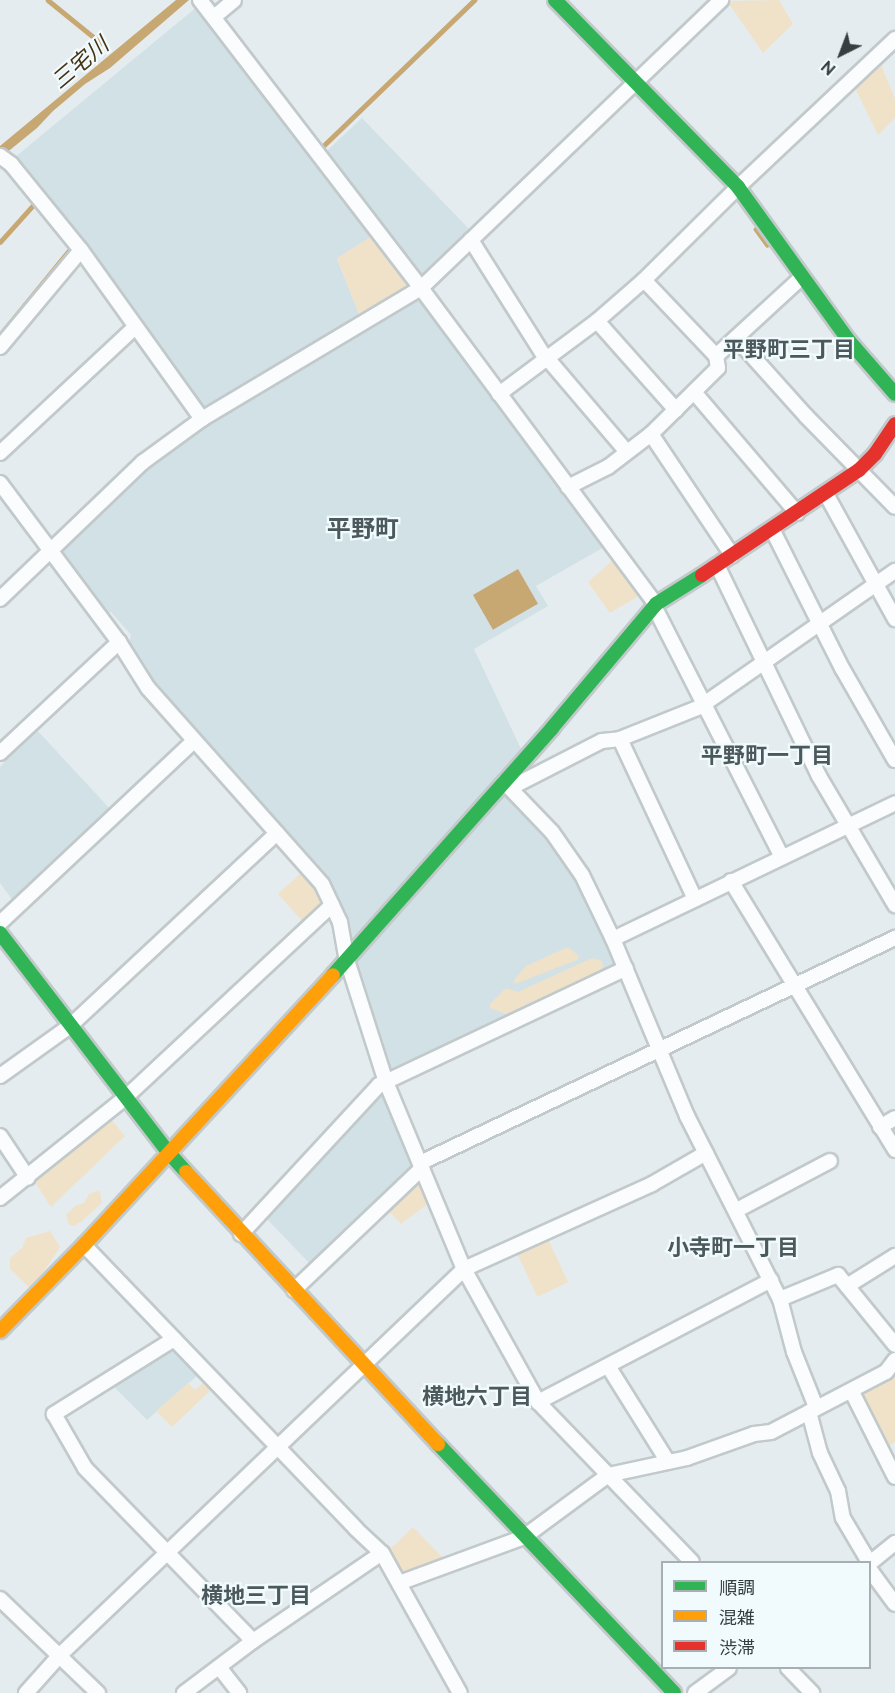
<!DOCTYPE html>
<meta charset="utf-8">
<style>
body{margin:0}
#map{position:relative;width:895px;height:1693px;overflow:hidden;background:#e4ecef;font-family:Raleway,"Noto Sans JP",sans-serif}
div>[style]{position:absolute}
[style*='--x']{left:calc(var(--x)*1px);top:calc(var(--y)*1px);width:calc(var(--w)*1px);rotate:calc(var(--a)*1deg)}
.built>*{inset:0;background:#d1e1e6}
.green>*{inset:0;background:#f0e2c9;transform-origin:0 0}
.water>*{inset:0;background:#c8a872;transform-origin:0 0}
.stream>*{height:4.5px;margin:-2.25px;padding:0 2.25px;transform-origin:2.25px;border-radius:2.25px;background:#c8a872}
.roads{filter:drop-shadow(2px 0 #c2c9cb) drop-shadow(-2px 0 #c2c9cb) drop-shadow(0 2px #c2c9cb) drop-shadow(0 -2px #c2c9cb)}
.street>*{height:14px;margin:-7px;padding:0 7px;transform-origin:7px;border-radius:7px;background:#fbfcfd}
.fast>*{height:14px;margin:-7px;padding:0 7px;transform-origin:7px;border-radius:7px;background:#30b455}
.slow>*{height:14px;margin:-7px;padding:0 7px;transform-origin:7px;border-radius:7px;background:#ff9f0a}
.jam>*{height:14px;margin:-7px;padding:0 7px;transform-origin:7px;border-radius:7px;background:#e5322d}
span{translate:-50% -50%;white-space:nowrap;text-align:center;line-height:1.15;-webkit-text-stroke:4.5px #f1fbfe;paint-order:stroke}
.water-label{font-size:22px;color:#483312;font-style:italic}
.neighbourhood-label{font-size:22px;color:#4b595d;font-weight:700}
.quarter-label{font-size:24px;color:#4b595d;font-weight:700}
.legend{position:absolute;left:661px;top:1561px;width:210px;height:108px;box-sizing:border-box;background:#f1fbfe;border:2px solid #a7afb2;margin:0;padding:8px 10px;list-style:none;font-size:18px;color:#373e40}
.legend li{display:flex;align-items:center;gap:12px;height:30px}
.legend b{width:30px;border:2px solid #a7afb2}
.north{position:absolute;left:811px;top:24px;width:60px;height:60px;-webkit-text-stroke:4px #f1fbfe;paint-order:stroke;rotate:222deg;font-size:16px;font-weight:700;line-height:24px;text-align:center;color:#373e40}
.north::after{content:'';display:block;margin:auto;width:21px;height:27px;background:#373e40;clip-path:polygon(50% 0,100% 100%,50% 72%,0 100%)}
</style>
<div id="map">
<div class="built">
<i style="clip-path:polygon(198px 6px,316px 161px,362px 118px,470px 230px,423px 275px,337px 259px,364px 326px,415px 297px,421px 298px,606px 546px,536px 586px,548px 606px,474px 649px,521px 749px,495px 777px,565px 854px,617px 961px,616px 967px,393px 1074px,388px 1070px,347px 933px,346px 922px,153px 688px,128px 647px,131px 635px,111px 612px,103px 614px,60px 555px,62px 549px,146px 467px,208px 420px,14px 158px)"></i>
<i style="clip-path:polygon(35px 728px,112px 811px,14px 902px,0 883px,0 767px)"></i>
<i style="clip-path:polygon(381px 1090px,414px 1165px,413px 1171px,313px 1267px,264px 1216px)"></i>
<i style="clip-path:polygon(173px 1347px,199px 1374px,147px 1420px,110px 1383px)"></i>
</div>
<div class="green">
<i style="clip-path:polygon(779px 0,793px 24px,763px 53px,727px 1px)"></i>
<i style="clip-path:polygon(880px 62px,895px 99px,895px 118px,878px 135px,854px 86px)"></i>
<i style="clip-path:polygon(372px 236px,410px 284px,407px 292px,360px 317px,337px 258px)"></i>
<i style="clip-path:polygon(612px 561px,618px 563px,642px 594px,610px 613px,588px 582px)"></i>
<i style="clip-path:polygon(304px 870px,319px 886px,324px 905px,305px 924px,278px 894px)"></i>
<i style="clip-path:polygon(568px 947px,579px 956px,577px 960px,515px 984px,514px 980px,526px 966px)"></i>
<i style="clip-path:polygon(592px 958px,602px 961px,603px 967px,596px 973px,506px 1014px,490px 1008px,490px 1004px,506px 988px,518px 992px)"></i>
<i style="clip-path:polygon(110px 1118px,125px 1136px,51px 1207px,33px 1179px)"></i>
<i style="clip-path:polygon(415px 1179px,421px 1180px,430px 1202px,401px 1224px,386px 1208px)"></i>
<i style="clip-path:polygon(97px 1191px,100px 1192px,102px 1203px,82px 1221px,74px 1226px,69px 1225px,66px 1215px,75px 1206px,84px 1203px,89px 1194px)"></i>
<i style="clip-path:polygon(50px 1231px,60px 1247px,42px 1274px,29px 1287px,10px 1269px,10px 1258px,22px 1248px,26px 1238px)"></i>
<i style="left:547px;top:1237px;width:50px;height:34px;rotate:65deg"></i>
<i style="clip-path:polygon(895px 1368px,895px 1442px,885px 1448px,858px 1393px)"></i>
<i style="clip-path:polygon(205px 1381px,212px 1389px,172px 1427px,156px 1411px,188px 1383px,195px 1390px)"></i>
<i style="clip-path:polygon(413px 1527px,444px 1559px,439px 1565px,403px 1577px,388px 1551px)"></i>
</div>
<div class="water">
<i style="clip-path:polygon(176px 0,189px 0,110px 68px,85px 84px,53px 111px,37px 128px,0 158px,0 146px)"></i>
<i style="left:518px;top:569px;width:40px;height:52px;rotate:60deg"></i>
</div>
<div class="stream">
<i style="--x:48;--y:0;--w:68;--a:39.1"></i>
<i style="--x:321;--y:148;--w:213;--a:-44"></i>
<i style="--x:756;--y:229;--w:19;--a:54"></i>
<i style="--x:0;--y:242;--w:52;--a:-48.1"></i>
<i style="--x:0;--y:335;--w:112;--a:-50.8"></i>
<i style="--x:71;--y:248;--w:5;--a:-127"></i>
</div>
<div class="roads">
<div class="street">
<i style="--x:200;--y:0;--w:363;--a:52.5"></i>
<i style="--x:421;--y:288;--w:394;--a:53.4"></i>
<i style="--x:214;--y:17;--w:26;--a:-40"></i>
<i style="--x:0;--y:156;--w:14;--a:36"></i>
<i style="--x:11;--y:164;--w:111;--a:50.9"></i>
<i style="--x:81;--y:250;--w:208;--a:54.4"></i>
<i style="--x:471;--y:240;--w:141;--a:57.8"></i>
<i style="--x:644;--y:280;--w:105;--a:46.5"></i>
<i style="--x:716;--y:356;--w:117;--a:-42.6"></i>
<i style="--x:597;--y:321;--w:119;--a:48.4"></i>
<i style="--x:736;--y:338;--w:105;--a:48.1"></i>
<i style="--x:806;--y:416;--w:127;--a:45.6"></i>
<i style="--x:0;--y:347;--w:126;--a:-50.1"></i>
<i style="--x:547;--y:358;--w:123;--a:49.6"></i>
<i style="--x:694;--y:392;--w:159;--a:49.6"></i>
<i style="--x:499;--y:394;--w:122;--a:-36.7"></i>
<i style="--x:597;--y:321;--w:62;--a:-41.1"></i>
<i style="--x:644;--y:280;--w:132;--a:-44.7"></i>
<i style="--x:738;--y:187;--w:216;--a:-43.3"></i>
<i style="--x:651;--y:434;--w:146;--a:56.2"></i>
<i style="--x:0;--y:453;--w:185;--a:-43"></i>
<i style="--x:0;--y:483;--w:199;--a:53.2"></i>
<i style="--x:119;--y:642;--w:54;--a:57.8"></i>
<i style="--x:148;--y:688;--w:262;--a:48.4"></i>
<i style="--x:322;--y:884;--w:42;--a:64.7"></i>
<i style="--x:340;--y:922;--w:39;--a:80"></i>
<i style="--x:347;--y:960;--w:128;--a:72.3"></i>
<i style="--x:386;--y:1082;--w:203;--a:67.4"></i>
<i style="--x:464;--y:1269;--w:152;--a:60.9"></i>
<i style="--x:538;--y:1402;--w:222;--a:46.1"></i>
<i style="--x:568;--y:487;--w:45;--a:-26.6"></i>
<i style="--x:608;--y:467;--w:54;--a:-37.5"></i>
<i style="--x:651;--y:434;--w:94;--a:-44.6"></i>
<i style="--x:718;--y:368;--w:12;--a:-99"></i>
<i style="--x:826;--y:494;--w:143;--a:61.1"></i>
<i style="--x:772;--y:529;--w:156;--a:63.3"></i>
<i style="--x:842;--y:668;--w:106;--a:60.1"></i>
<i style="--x:717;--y:565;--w:234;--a:64.2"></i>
<i style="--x:819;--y:776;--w:150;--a:59.5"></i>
<i style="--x:0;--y:599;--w:198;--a:-43.8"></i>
<i style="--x:143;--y:462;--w:73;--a:-36.1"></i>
<i style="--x:202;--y:419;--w:255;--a:-30.9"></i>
<i style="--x:421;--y:288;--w:416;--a:-43.8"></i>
<i style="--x:654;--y:606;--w:282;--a:63"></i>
<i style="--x:704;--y:704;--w:233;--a:-34.9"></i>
<i style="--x:620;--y:739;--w:177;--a:64.9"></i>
<i style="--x:0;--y:753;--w:163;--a:-43"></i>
<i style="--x:504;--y:782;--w:69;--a:46.2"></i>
<i style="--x:552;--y:832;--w:52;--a:55.1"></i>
<i style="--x:582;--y:875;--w:71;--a:64.2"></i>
<i style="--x:613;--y:939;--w:192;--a:67.3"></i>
<i style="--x:687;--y:1116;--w:205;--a:63.1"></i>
<i style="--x:780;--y:1299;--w:55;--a:75.2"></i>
<i style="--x:794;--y:1352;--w:59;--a:68.2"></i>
<i style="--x:510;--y:788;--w:103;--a:-27.1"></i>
<i style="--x:602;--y:741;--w:18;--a:-6"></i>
<i style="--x:620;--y:739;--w:92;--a:-21.8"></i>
<i style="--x:731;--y:881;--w:315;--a:58.6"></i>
<i style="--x:0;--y:923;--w:266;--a:-43.2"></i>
<i style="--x:613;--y:939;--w:313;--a:-25.7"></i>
<i style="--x:0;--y:1076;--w:86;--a:-35.5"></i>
<i style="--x:70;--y:1026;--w:283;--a:-43"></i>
<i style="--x:880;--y:1127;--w:17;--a:-31"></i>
<i style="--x:0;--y:1136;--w:50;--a:56.3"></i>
<i style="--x:420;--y:1163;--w:526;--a:-25.35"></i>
<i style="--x:0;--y:1198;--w:160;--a:-38.7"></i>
<i style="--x:125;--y:1098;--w:283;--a:-43"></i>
<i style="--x:737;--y:1210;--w:105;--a:-27.8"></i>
<i style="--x:241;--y:1234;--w:203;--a:-47.2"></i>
<i style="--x:379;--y:1085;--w:273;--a:-25.3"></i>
<i style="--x:84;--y:1245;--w:393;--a:46.2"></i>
<i style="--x:356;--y:1529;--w:35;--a:43"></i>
<i style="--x:382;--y:1553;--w:160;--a:60.9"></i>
<i style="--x:847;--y:1286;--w:57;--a:-32"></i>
<i style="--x:294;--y:1290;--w:177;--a:-43.6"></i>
<i style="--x:780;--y:1299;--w:63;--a:-22.5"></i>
<i style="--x:838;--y:1275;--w:90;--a:50.8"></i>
<i style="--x:174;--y:1339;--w:142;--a:148"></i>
<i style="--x:54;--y:1414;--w:62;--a:60.1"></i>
<i style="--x:85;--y:1468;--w:241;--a:45.8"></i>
<i style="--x:608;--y:1366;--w:113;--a:58"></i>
<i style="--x:852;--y:1392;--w:95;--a:63.2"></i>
<i style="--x:538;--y:1402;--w:263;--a:-27.6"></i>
<i style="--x:809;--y:1412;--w:42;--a:75"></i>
<i style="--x:820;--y:1453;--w:42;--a:64.7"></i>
<i style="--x:838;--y:1491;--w:27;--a:80"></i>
<i style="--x:843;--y:1518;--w:51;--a:59.4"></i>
<i style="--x:870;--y:1563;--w:32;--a:-39"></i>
<i style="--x:870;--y:1570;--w:42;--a:53.7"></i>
<i style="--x:399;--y:1583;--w:133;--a:-20.2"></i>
<i style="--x:524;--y:1537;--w:104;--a:-36.4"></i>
<i style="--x:608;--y:1475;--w:81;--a:-12.1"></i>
<i style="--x:687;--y:1458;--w:71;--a:-19.7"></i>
<i style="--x:754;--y:1434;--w:17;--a:-7"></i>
<i style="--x:771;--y:1432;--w:130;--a:-27.6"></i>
<i style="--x:886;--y:1372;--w:15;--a:-53"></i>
<i style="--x:0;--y:1599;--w:136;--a:43.8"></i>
<i style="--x:219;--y:1667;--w:33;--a:52"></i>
<i style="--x:788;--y:1668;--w:35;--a:46"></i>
<i style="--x:26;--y:1693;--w:51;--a:-48.2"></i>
<i style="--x:60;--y:1655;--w:559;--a:-43.69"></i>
<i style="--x:464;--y:1269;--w:206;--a:-24.3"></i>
<i style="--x:652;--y:1184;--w:62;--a:-29.9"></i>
<i style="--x:184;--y:1693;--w:86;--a:-37"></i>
<i style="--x:253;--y:1641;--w:156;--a:-34.3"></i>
<i style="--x:695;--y:1693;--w:42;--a:-36.3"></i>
</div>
<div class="fast">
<i style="--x:555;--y:0;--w:262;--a:45.6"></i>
<i style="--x:738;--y:187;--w:190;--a:54.2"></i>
<i style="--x:849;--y:341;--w:70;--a:49"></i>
<i style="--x:0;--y:933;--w:277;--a:52.5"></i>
<i style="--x:169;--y:1153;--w:25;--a:48"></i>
<i style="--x:333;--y:975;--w:330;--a:-48.4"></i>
<i style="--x:552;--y:728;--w:162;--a:-50"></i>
<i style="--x:656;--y:604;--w:54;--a:-32.2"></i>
<i style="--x:438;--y:1444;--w:343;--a:46.5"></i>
</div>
<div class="slow">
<i style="--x:186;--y:1172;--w:371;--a:47.2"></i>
<i style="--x:0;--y:1331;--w:120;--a:-45.7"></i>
<i style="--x:84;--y:1245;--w:367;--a:-47.3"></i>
</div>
<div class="jam">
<i style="--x:702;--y:575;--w:189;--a:-33.8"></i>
<i style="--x:859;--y:470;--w:23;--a:-45"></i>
<i style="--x:875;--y:454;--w:36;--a:-56"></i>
</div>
</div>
<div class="water-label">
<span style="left:80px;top:63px;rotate:-40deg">三宅川</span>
</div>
<div class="neighbourhood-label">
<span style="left:789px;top:350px">平野町三丁目</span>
<span style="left:767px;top:756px">平野町一丁目</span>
<span style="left:733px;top:1248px">小寺町一丁目</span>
<span style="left:477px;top:1397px">横地六丁目</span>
<span style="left:256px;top:1596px">横地三丁目</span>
</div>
<div class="quarter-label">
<span style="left:363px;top:529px">平野町</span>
</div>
<ul class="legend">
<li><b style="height:8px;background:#30b455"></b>順調</li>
<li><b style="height:8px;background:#ff9f0a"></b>混雑</li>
<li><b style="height:8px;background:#e5322d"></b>渋滞</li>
</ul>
<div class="north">N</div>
</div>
